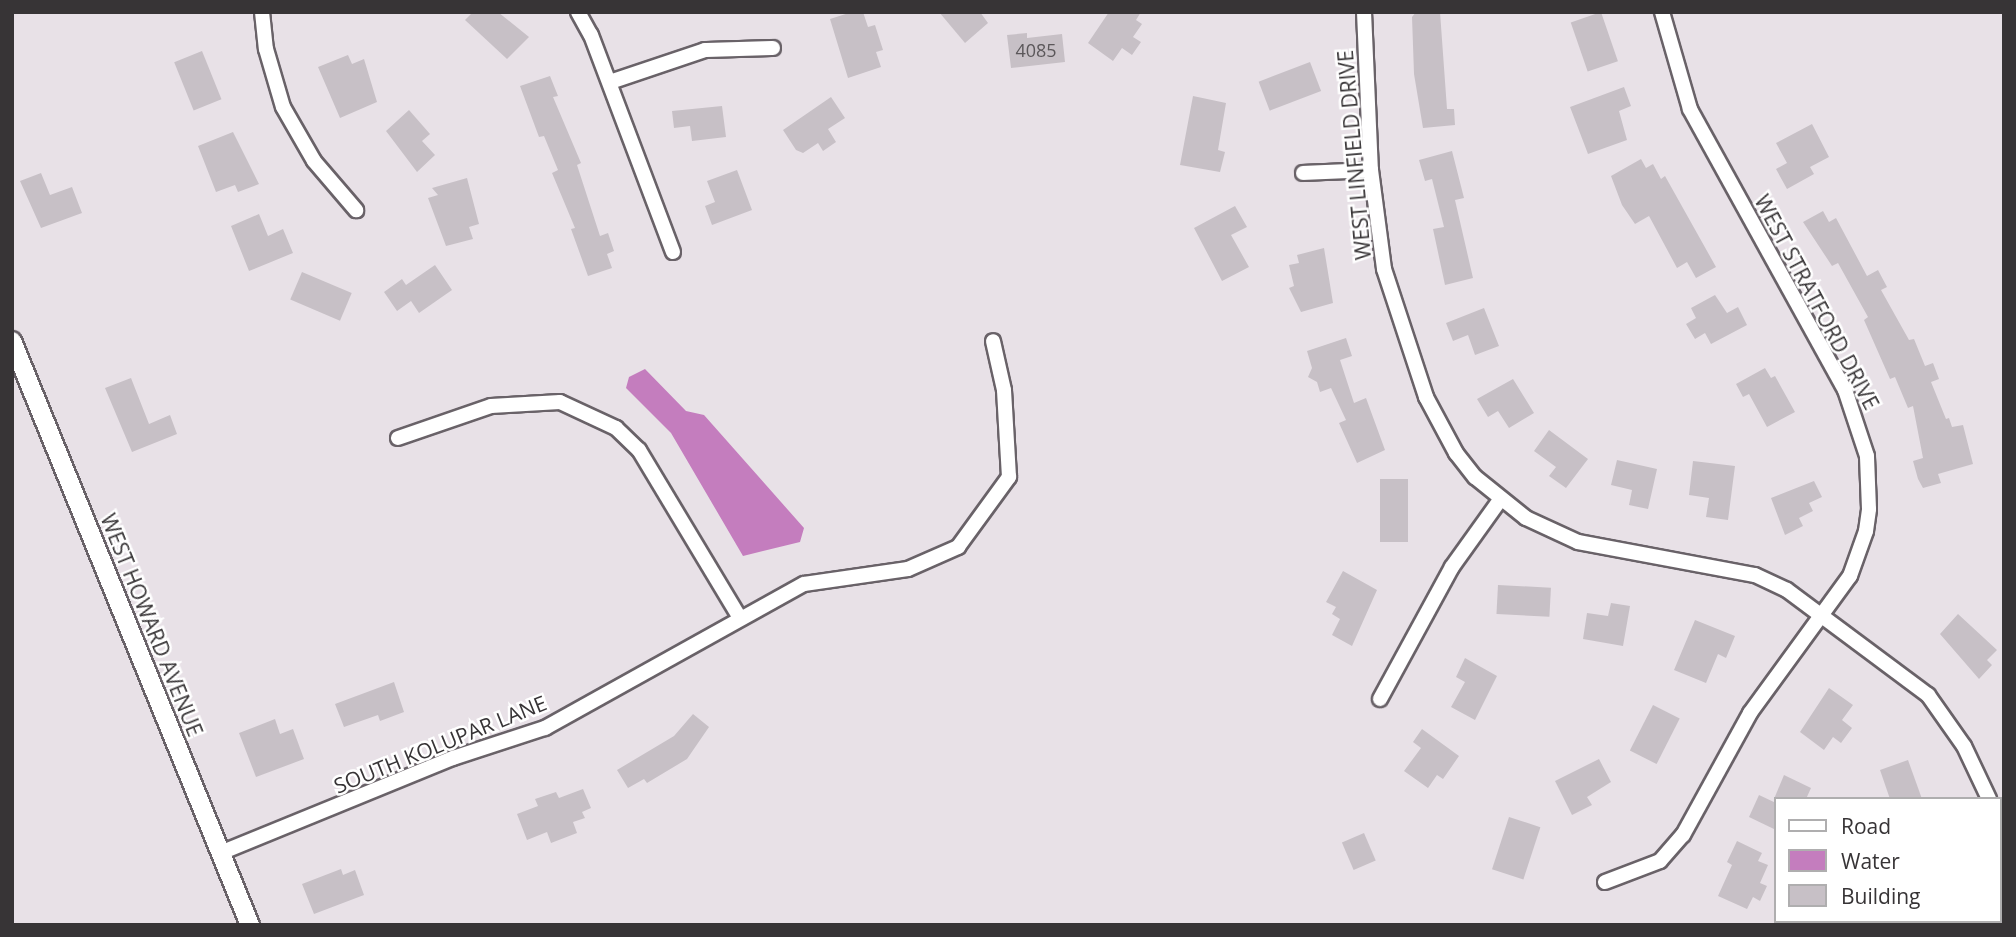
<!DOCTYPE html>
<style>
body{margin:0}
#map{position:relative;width:2016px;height:937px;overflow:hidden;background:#e8e1e7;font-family:"Open Sans",sans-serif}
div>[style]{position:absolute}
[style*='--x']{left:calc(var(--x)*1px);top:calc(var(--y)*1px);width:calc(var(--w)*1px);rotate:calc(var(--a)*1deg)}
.water>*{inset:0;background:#c47dbe}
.building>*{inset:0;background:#c7c0c6;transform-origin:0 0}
.roads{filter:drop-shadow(2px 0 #696268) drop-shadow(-2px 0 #696268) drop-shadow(0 2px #696268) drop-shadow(0 -2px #696268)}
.minor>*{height:14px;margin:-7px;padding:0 7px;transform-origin:7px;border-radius:7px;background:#fff}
.tertiary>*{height:18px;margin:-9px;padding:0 9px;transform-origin:9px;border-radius:9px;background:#fff}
span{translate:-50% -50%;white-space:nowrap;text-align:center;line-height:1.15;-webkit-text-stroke:5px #fff;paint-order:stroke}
.number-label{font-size:18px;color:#5b575a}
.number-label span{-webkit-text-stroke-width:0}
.street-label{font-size:21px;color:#373436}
.frame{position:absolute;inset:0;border:14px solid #373436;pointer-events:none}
.legend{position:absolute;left:1774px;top:797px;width:228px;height:126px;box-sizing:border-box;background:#fff;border:2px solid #afaeaf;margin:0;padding:9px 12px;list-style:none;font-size:21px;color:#373436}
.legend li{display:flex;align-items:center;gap:14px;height:35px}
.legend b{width:35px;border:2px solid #afaeaf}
</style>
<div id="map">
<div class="water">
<i style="clip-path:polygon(645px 369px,686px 411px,704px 415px,804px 528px,800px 542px,743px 556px,671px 433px,626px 388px,629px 377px)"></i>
</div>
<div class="building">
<i style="clip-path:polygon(473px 12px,498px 12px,529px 37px,507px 59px,465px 20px)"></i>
<i style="clip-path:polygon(852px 12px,863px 12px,868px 27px,875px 25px,883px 50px,876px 52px,881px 67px,848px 78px,830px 19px)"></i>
<i style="clip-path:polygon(939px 12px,980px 12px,988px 23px,965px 43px)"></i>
<i style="clip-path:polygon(1109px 12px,1141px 12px,1136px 20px,1142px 24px,1133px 37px,1141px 42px,1132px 55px,1122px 48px,1113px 61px,1088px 43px)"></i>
<i style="clip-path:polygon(1416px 12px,1440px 12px,1447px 109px,1454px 109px,1455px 125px,1423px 128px,1414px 74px,1412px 17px)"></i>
<i style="left:1601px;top:12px;width:52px;height:32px;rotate:71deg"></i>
<i style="clip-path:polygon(1027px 33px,1027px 38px,1062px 34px,1065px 62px,1011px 68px,1007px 35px)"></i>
<i style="left:202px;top:51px;width:52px;height:30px;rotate:68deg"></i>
<i style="clip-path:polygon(348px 55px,352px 64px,364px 59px,377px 102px,340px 118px,318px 67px)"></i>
<i style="left:1310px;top:62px;width:31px;height:55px;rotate:69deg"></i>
<i style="clip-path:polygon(550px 76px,558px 96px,553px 97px,581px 163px,577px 165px,600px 236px,608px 233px,614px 251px,607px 254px,612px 268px,588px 276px,571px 229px,575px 228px,552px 173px,558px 170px,544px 136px,539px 137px,520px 86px)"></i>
<i style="clip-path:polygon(1624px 87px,1631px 106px,1619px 111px,1627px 140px,1588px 154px,1570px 107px)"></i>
<i style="clip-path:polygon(1193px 96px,1226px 103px,1218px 150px,1225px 152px,1220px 172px,1180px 165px)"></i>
<i style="clip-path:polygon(831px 97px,845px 118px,828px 129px,836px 142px,823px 151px,818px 143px,803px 153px,796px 150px,783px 130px)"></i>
<i style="clip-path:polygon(722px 106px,726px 137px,692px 141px,690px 126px,674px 128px,672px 111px)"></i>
<i style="clip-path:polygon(409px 110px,430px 134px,422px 141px,435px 155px,417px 172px,386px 131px)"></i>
<i style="clip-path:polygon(1812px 124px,1829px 157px,1810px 167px,1814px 174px,1787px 189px,1776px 169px,1787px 163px,1776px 143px)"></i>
<i style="clip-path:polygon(233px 132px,259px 184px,238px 192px,235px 185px,216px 192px,198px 146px)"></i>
<i style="clip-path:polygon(1452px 151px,1464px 198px,1455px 200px,1473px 278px,1445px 285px,1433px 229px,1444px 227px,1432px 179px,1425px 181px,1419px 160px)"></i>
<i style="clip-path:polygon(1641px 159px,1646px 168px,1653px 164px,1661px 179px,1665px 176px,1716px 267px,1696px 278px,1687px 262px,1677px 268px,1649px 216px,1635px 224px,1622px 205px,1611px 176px)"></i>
<i style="clip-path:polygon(737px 170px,752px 210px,712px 225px,705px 206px,715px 202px,707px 181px)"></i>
<i style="clip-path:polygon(41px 173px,50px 195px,72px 187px,82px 213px,41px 228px,20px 181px)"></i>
<i style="clip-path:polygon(467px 178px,479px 224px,469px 227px,473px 239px,446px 246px,428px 198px,438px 195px,432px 188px)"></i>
<i style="clip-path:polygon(1235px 206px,1247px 227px,1231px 235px,1249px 267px,1222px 281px,1194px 228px)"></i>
<i style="clip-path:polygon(1823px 211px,1829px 222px,1836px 218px,1867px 276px,1878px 270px,1887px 287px,1881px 290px,1909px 340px,1914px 339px,1925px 366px,1933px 363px,1939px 379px,1931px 382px,1946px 419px,1949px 418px,1952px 427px,1963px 425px,1973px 464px,1938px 474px,1941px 483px,1923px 488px,1918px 479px,1913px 461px,1923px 458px,1913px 406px,1908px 408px,1895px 377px,1890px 379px,1864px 320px,1868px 317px,1838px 263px,1832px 266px,1803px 222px)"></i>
<i style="clip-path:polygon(259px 214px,268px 236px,283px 229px,293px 253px,249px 271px,231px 226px)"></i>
<i style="clip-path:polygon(1324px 248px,1333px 303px,1301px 312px,1289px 288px,1294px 286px,1289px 265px,1299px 263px,1297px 255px)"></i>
<i style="clip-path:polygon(435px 265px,452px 290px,419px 313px,411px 301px,397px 311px,384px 292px,402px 279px,406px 285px)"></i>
<i style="left:302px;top:272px;width:54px;height:30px;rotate:23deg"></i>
<i style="clip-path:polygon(1715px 295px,1727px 313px,1738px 307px,1747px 325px,1711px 344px,1705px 333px,1695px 339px,1686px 324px,1696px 318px,1691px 308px)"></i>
<i style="clip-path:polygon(1484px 308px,1499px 346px,1475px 355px,1468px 335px,1453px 341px,1446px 323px)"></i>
<i style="clip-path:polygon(1346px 338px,1352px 356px,1340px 360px,1354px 403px,1366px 398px,1385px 450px,1357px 463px,1339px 423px,1346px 420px,1331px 388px,1320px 392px,1317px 382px,1308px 377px,1312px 368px,1307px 351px)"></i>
<i style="clip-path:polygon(1765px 368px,1771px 378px,1775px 376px,1795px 412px,1767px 427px,1749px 394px,1743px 397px,1736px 384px)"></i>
<i style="clip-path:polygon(131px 378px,149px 424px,170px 415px,177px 434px,132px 452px,105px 388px)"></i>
<i style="clip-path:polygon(1513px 379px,1534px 413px,1509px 428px,1498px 411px,1488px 417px,1477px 399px)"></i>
<i style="clip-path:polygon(1549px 430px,1588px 459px,1566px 488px,1549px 476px,1556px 467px,1534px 451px)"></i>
<i style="clip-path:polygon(1617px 460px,1657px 469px,1648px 509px,1629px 505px,1632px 490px,1611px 485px)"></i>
<i style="clip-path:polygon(1693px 461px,1735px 466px,1728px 520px,1706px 517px,1709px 498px,1689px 495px)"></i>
<i style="left:1380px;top:479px;width:28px;height:63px"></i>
<i style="clip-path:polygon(1814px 481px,1822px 497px,1809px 503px,1813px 511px,1799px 518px,1803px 526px,1785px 535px,1771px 498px)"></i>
<i style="clip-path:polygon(1343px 571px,1377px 590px,1352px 646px,1332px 635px,1340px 619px,1332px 614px,1336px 607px,1326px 602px)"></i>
<i style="left:1498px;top:585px;width:53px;height:29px;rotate:3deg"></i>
<i style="clip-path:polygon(1611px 603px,1630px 606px,1623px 646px,1583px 639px,1587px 613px,1608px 616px)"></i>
<i style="clip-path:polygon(1958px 614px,1997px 650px,1987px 660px,1992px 665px,1979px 679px,1940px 634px)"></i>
<i style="clip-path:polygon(1695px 620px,1735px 636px,1726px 658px,1718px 654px,1706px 683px,1674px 670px)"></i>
<i style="clip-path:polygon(1465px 658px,1497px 676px,1475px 720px,1451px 707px,1465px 682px,1456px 677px)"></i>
<i style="clip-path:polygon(394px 682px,404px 712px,380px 721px,378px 715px,344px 727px,335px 704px)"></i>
<i style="clip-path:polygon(1829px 688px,1853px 705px,1842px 720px,1852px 728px,1841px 743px,1833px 737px,1824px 750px,1800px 732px)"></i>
<i style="left:1653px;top:705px;width:30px;height:51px;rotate:27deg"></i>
<i style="clip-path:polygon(693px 714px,709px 727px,687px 759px,647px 783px,644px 779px,628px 788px,617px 770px,674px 736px)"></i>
<i style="clip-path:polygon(275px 719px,280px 734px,293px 729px,304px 759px,256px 777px,239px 733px)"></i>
<i style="clip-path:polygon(1422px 729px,1459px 756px,1443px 779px,1437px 775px,1428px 788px,1404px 771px,1421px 748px,1413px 742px)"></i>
<i style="clip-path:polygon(1599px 759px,1611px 782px,1587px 797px,1592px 805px,1572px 815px,1555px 781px)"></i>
<i style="clip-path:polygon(1908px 760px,1922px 799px,1890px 799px,1880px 770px)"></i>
<i style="clip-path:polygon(1784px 775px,1811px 788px,1806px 799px,1774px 799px)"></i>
<i style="clip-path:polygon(583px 789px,591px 808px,582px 812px,585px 818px,573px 822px,577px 833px,551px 843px,547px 832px,527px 840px,517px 814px,538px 806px,535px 799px,556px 792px,559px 798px)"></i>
<i style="clip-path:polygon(1759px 795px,1776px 803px,1776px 830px,1749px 817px)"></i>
<i style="left:1509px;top:817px;width:33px;height:55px;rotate:18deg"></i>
<i style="left:1364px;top:833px;width:30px;height:24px;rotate:67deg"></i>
<i style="clip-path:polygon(1737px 841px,1762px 853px,1758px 861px,1768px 865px,1760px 883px,1767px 886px,1760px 901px,1753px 897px,1747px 909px,1718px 896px,1732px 865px,1727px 862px)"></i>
<i style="clip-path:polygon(341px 869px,343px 875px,355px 870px,364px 895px,314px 914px,302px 884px)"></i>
</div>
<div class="roads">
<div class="minor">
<i style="--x:262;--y:12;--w:37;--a:84"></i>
<i style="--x:266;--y:49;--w:60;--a:73.7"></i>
<i style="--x:283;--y:107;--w:62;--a:60.1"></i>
<i style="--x:314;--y:161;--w:65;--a:49.4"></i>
<i style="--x:578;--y:12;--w:26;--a:61"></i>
<i style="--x:591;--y:35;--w:232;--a:69.3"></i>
<i style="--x:1364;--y:12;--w:158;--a:87.5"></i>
<i style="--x:1371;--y:170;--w:100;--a:82.5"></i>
<i style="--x:1384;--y:269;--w:135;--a:71.8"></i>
<i style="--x:1426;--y:397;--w:64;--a:61.8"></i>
<i style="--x:1456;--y:453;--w:31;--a:52"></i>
<i style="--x:1475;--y:477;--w:65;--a:38.8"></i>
<i style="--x:1526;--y:518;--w:57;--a:24.8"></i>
<i style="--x:1578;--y:542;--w:180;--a:10.6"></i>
<i style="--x:1755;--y:575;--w:35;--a:25"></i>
<i style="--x:1787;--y:590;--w:176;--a:36.7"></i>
<i style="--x:1928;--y:695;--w:62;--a:54.8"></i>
<i style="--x:1964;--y:746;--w:59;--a:64.7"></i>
<i style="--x:610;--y:82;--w:100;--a:-18.6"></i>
<i style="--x:705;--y:50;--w:68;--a:-1.7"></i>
<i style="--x:1303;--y:173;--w:68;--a:-2.5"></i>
<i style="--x:398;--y:438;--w:98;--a:-19"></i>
<i style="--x:491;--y:406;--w:69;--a:-3.3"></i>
<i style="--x:560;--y:402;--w:62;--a:24.9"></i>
<i style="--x:616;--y:428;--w:32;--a:44"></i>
<i style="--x:639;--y:450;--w:196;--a:59"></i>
<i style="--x:1380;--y:699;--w:150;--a:-61.4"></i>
<i style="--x:1452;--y:567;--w:82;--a:-54.4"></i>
<i style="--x:2000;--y:827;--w:11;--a:68"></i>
<i style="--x:220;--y:853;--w:252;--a:-22.2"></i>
<i style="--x:453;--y:758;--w:97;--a:-18.1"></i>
<i style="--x:545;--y:728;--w:296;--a:-29.1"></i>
<i style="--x:804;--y:584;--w:105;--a:-8.2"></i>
<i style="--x:908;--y:569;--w:55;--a:-23.7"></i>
<i style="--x:958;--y:547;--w:87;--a:-53.9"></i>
<i style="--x:1009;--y:477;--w:87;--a:-93.3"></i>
<i style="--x:1004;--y:390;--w:50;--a:-102.7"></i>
<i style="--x:1605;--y:882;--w:59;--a:-20.9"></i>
<i style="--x:1660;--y:861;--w:35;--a:-49"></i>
<i style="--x:1683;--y:835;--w:139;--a:-61.2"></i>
<i style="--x:1750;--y:713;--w:170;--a:-53.9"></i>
<i style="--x:1850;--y:576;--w:48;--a:-70.4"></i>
<i style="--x:1866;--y:531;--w:22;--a:-82"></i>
<i style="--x:1869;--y:509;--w:53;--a:-92.2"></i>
<i style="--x:1867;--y:456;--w:70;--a:-108.4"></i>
<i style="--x:1845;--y:390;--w:321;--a:-118.9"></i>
<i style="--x:1690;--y:109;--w:101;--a:-106.1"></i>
</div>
<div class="tertiary">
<i style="--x:12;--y:341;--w:631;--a:67.83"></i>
</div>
</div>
<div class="number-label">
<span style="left:1036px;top:50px">4085</span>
</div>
<div class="street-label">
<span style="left:1354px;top:155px;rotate:-95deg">WEST LINFIELD DRIVE</span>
<span style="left:1817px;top:302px;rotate:62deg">WEST STRATFORD DRIVE</span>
<span style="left:152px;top:625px;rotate:68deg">WEST HOWARD AVENUE</span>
<span style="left:440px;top:744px;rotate:-22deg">SOUTH KOLUPAR LANE</span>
</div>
<div class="frame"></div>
<ul class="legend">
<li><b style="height:9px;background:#fff"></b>Road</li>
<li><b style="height:19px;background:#c47dbe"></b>Water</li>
<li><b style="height:19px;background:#c7c0c6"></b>Building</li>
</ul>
</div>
